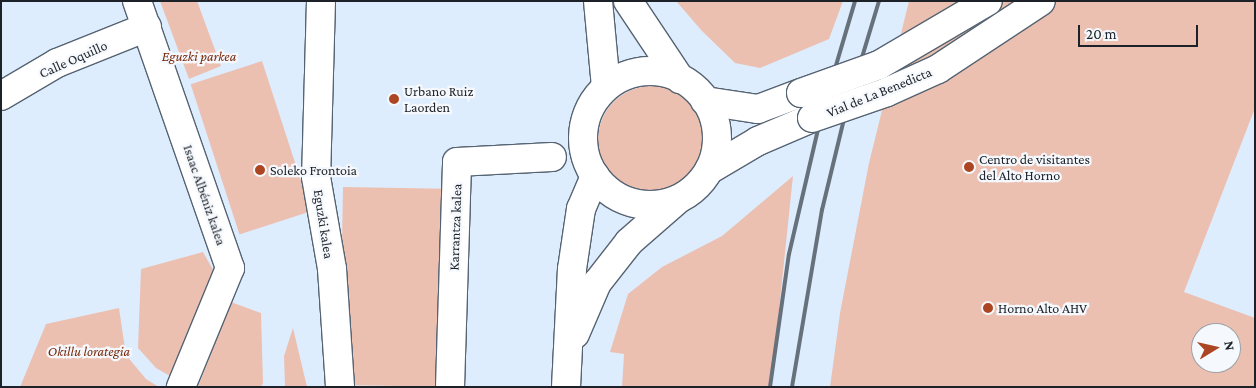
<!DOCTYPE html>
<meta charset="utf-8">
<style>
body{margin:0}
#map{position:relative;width:1256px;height:388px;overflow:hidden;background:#ddedfe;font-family:"Crimson Pro",serif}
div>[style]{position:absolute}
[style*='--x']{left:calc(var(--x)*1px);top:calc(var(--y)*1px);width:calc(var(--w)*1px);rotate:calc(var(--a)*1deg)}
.green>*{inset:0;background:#ecc0b1;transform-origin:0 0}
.round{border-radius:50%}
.roads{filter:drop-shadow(1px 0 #566372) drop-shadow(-1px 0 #566372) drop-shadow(0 1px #566372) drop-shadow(0 -1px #566372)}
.minor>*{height:28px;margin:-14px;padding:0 14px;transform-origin:14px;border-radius:14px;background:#fff}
.minor>.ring{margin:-14px;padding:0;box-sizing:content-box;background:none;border:28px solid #fff;border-radius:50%}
.rail>*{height:4px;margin:-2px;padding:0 2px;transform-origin:2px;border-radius:2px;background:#67717b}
.bridges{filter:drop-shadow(1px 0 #566372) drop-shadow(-1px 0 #566372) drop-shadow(0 1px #566372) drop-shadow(0 -1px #566372)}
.minor-bridge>*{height:28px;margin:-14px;padding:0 14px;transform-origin:14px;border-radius:14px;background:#fff}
.dots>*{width:14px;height:14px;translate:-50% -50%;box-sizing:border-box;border:2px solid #f5f8fc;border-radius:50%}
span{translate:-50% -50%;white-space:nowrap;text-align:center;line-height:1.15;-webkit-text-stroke:4.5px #f5f8fc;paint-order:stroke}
.park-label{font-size:14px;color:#78280b;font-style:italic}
.street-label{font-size:14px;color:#1c2228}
.poi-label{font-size:14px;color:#1c2228}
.left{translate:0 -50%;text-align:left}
.frame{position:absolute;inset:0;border:2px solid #1c2228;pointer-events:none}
.north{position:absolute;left:1191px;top:323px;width:50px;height:50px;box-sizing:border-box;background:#f5f8fc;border:1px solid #9ea2a7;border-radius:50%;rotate:81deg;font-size:14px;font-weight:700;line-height:20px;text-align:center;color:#1c2228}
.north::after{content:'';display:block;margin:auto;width:18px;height:22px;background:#ac4521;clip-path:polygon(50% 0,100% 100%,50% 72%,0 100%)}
.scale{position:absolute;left:1078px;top:25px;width:120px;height:22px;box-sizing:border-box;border:2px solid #1c2228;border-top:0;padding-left:6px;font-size:15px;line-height:18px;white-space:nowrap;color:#1c2228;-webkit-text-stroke:4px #f5f8fc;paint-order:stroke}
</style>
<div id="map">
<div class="green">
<i style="clip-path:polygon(160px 1px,197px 1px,221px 66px,189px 79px)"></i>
<i style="clip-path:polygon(676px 1px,843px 1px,829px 39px,760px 68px,735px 63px,702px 31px)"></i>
<i style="clip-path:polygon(evenodd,909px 1px,1255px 1px,1255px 108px,1184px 292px,1255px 318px,1255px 387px,830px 387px,840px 313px,869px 163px,909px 1px,1201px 333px,1231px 333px,1231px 363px,1201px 363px,1201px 333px)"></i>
<i style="left:262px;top:61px;width:158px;height:75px;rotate:72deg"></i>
<i class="round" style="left:598px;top:86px;width:108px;height:108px"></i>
<i style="clip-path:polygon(793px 176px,771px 387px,622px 387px,624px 354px,610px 352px,628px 294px,662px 267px,722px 236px)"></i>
<i style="left:343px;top:187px;width:103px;height:198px;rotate:1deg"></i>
<i style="clip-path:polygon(203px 252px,216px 275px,177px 380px,156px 368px,138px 348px,141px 269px)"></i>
<i style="clip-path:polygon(231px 302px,261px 313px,263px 383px,261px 387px,198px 387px)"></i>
<i style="clip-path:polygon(119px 308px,126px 355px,146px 379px,159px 387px,20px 387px,46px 324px)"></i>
<i style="clip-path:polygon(293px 328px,307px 387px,285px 387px,284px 356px)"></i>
</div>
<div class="roads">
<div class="minor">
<i style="--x:137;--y:1;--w:283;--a:70.8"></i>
<i style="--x:230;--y:268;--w:129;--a:112.4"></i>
<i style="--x:321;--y:1;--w:176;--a:91.6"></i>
<i style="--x:316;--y:177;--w:93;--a:80.1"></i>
<i style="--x:332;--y:269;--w:118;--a:86.1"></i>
<i style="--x:598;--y:1;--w:86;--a:84.7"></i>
<i style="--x:628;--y:1;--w:94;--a:56.3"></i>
<i class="ring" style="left:583px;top:71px;width:106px;height:106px"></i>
<i style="--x:1;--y:96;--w:65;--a:-30.5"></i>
<i style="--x:57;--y:63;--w:97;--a:-21.8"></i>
<i style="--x:705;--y:101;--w:54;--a:8.6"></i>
<i style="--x:758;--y:109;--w:46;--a:-20.4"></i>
<i style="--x:709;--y:170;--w:57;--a:-30.6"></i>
<i style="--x:758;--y:141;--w:59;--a:-23.1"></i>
<i style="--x:575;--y:334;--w:56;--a:-66.7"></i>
<i style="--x:597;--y:283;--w:52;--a:-52"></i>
<i style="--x:629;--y:242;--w:64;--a:-41.2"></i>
<i style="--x:450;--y:387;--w:225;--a:-88.2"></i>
<i style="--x:457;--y:162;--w:95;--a:-3"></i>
<i style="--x:566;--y:387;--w:118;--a:-87.1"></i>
<i style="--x:572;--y:269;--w:61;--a:-81.5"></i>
<i style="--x:581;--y:209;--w:36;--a:-67"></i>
</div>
</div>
<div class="rail">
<i style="--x:770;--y:387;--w:134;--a:-81.9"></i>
<i style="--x:789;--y:254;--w:142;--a:-76.9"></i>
<i style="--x:821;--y:116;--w:120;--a:-73.5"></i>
<i style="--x:792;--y:387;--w:180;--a:-80.4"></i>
<i style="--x:822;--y:210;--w:106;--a:-76.4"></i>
<i style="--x:847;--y:107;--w:111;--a:-73.2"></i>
</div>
<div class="bridges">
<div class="minor-bridge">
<i style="--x:801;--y:93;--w:83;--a:-19.7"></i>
<i style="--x:879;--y:65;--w:126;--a:-30.4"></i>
<i style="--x:812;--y:118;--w:79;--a:-19.1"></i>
<i style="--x:887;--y:92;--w:56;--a:-24.3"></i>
<i style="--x:938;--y:69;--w:123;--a:-33.4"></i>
</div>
</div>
<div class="dots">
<i style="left:394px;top:99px;background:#ac4521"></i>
<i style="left:969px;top:167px;background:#ac4521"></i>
<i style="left:260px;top:170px;background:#ac4521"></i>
<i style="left:988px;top:308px;background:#ac4521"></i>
</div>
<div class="park-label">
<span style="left:199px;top:56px">Eguzki parkea</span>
<span style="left:89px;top:351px">Okillu lorategia</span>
</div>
<div class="street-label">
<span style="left:73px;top:59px;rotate:-24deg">Calle Oquillo</span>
<span style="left:879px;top:92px;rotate:-22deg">Vial de La Benedicta</span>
<span style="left:205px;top:195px;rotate:71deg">Isaac Albéniz kalea</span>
<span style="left:324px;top:224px;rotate:81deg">Eguzki kalea</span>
<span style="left:455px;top:227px;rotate:-88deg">Karrantza kalea</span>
</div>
<div class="poi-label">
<span class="left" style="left:404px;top:99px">Urbano Ruiz<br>Laorden</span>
<span class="left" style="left:979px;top:167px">Centro de visitantes<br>del Alto Horno</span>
<span class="left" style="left:270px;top:170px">Soleko Frontoia</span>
<span class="left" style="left:998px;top:308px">Horno Alto AHV</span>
</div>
<div class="frame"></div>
<div class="north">N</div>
<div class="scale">20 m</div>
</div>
